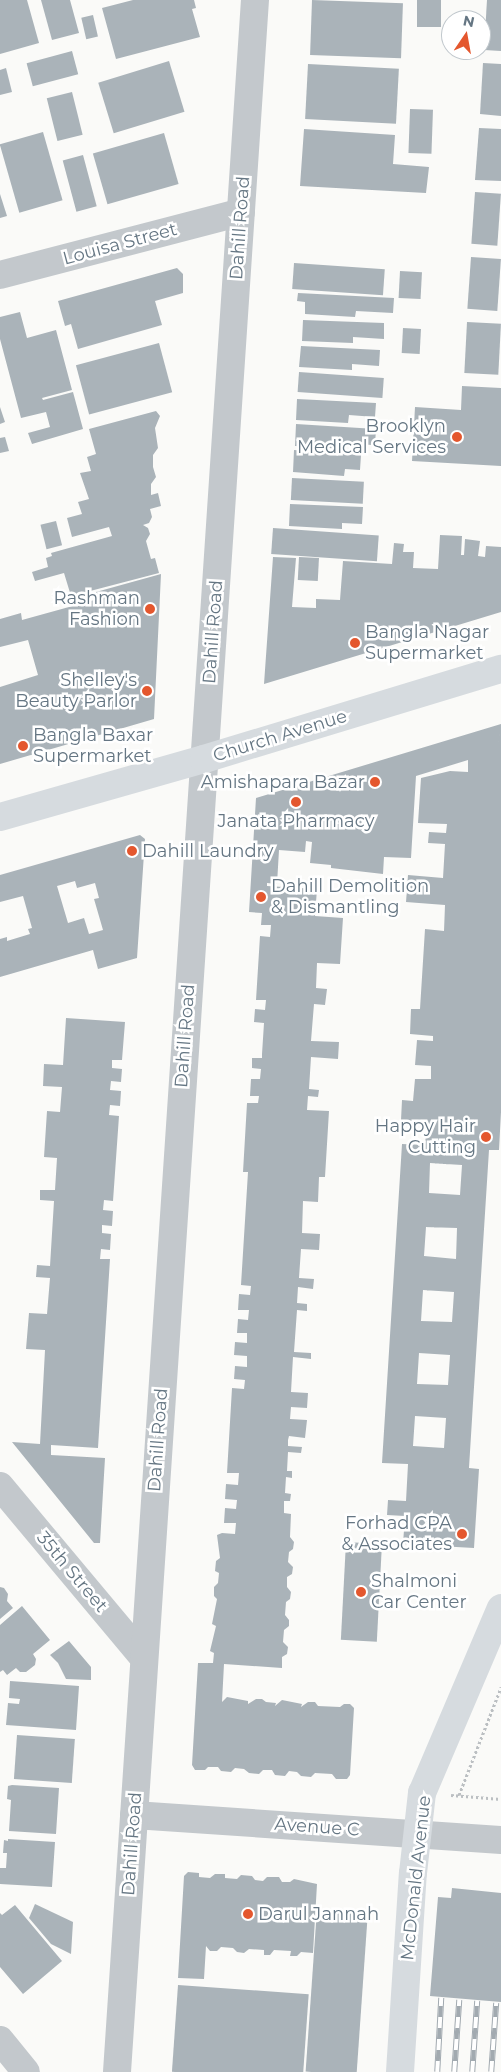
<!DOCTYPE html>
<style>
body{margin:0}
#map{position:relative;width:501px;height:2072px;overflow:hidden;background:#fafaf8;font-family:Montserrat,sans-serif}
div>[style]{position:absolute}
[style*='--x']{left:calc(var(--x)*1px);top:calc(var(--y)*1px);width:calc(var(--w)*1px);rotate:calc(var(--a)*1deg)}
.building>*{inset:0;background:#aab3b9;transform-origin:0 0}
.path>*{height:3px;margin-top:-1.5px;transform-origin:0;background:repeating-linear-gradient(90deg,#bbbfc2 0 2.5px,transparent 0 5px)}
.minor>*{height:28px;margin:-14px;padding:0 14px;transform-origin:14px;border-radius:14px;background:#c3c8cc}
.major>*{height:28px;margin:-14px;padding:0 14px;transform-origin:14px;border-radius:14px;background:#d6dbdf}
.rail>*{height:5.5px;margin-top:-2.75px;transform-origin:0;background:repeating-linear-gradient(90deg,#fff 0 11px,#a2aab0 0 22px);box-sizing:border-box;border-block:1px solid #a2aab0}
.dots>*{width:14px;height:14px;translate:-50% -50%;box-sizing:border-box;border:2px solid #fff;border-radius:50%}
span{translate:-50% -50%;white-space:nowrap;text-align:center;line-height:1.15;-webkit-text-stroke:5px #fff;paint-order:stroke}
.street-label{font-size:18px;color:#657683}
.poi-label{font-size:18px;color:#657683}
.right{translate:-100% -50%;text-align:right}
.left{translate:0 -50%;text-align:left}
.north{position:absolute;left:441px;top:10px;width:50px;height:50px;box-sizing:border-box;background:#fff;border:1px solid #c1c8cd;border-radius:50%;rotate:12deg;font-size:14px;font-weight:700;line-height:20px;text-align:center;color:#657683}
.north::after{content:'';display:block;margin:auto;width:18px;height:22px;background:#e4572e;clip-path:polygon(50% 0,100% 100%,50% 72%,0 100%)}
</style>
<div id="map">
<div class="building">
<i style="clip-path:polygon(0 0,27px 0,39px 43px,0 54px)"></i>
<i style="clip-path:polygon(41px 0,70px 0,79px 33px,52px 40px)"></i>
<i style="clip-path:polygon(133px 0,194px 0,196px 8px,192px 9px,200px 37px,116px 59px,102px 8px)"></i>
<i style="left:312px;top:0;width:91px;height:55px;rotate:2deg"></i>
<i style="left:417px;top:0;width:24px;height:27px"></i>
<i style="clip-path:polygon(487px 0,501px 0,501px 51px,484px 50px)"></i>
<i style="left:93px;top:15px;width:22px;height:12px;rotate:77deg"></i>
<i style="left:72px;top:51px;width:24px;height:47px;rotate:75deg"></i>
<i style="left:169px;top:61px;width:53px;height:74px;rotate:73deg"></i>
<i style="clip-path:polygon(483px 63px,501px 64px,501px 116px,480px 114px)"></i>
<i style="left:308px;top:64px;width:91px;height:55px;rotate:3deg"></i>
<i style="clip-path:polygon(6px 68px,12px 92px,0 95px,0 70px)"></i>
<i style="left:72px;top:92px;width:44px;height:26px;rotate:76deg"></i>
<i style="left:410px;top:109px;width:23px;height:44px;rotate:2deg"></i>
<i style="clip-path:polygon(479px 128px,501px 129px,501px 181px,475px 180px)"></i>
<i style="clip-path:polygon(304px 129px,395px 135px,393px 164px,429px 167px,426px 193px,300px 186px)"></i>
<i style="left:43px;top:132px;width:71px;height:45px;rotate:74deg"></i>
<i style="left:164px;top:133px;width:53px;height:74px;rotate:74deg"></i>
<i style="left:83px;top:155px;width:53px;height:21px;rotate:75deg"></i>
<i style="left:475px;top:192px;width:26px;height:52px;rotate:4deg"></i>
<i style="clip-path:polygon(0 194px,7px 216px,0 218px)"></i>
<i style="left:471px;top:257px;width:30px;height:52px;rotate:4deg"></i>
<i style="left:294px;top:263px;width:91px;height:26px;rotate:4deg"></i>
<i style="clip-path:polygon(177px 268px,183px 274px,183px 293px,155px 301px,162px 325px,78px 349px,71px 324px,65px 326px,58px 301px)"></i>
<i style="left:400px;top:271px;width:22px;height:27px;rotate:3deg"></i>
<i style="clip-path:polygon(298px 293px,394px 298px,393px 313px,356px 311px,355px 317px,305px 314px,305px 302px,297px 301px)"></i>
<i style="clip-path:polygon(20px 312px,27px 338px,56px 330px,72px 390px,42px 398px,43px 400px,73px 392px,83px 429px,32px 444px,28px 433px,50px 427px,46px 412px,21px 418px,0 339px,0 317px)"></i>
<i style="clip-path:polygon(303px 320px,384px 323px,384px 339px,353px 337px,353px 343px,302px 341px)"></i>
<i style="left:467px;top:322px;width:34px;height:51px;rotate:3deg"></i>
<i style="left:403px;top:328px;width:18px;height:25px;rotate:3deg"></i>
<i style="left:159px;top:343px;width:51px;height:86px;rotate:75deg"></i>
<i style="clip-path:polygon(301px 346px,380px 350px,379px 366px,352px 364px,352px 370px,299px 367px)"></i>
<i style="left:299px;top:372px;width:85px;height:20px;rotate:4deg"></i>
<i style="clip-path:polygon(462px 386px,501px 388px,501px 466px,412px 461px,415px 407px,461px 410px)"></i>
<i style="clip-path:polygon(297px 399px,376px 403px,375px 417px,349px 415px,348px 423px,296px 420px)"></i>
<i style="clip-path:polygon(0 407px,5px 422px,0 424px)"></i>
<i style="clip-path:polygon(156px 411px,160px 416px,155px 428px,158px 448px,153px 455px,153px 467px,156px 477px,151px 484px,151px 495px,158px 493px,161px 506px,150px 509px,152px 517px,149px 523px,143px 525px,148px 528px,150px 534px,146px 541px,151px 559px,155px 558px,159px 573px,71px 596px,64px 573px,35px 581px,32px 572px,48px 567px,46px 558px,52px 556px,51px 553px,112px 536px,109px 527px,72px 537px,67px 518px,82px 514px,78px 502px,89px 499px,80px 473px,91px 471px,87px 457px,96px 454px,89px 429px)"></i>
<i style="clip-path:polygon(296px 424px,376px 429px,375px 445px,346px 444px,346px 449px,295px 446px)"></i>
<i style="clip-path:polygon(5px 437px,9px 451px,0 453px,0 438px)"></i>
<i style="clip-path:polygon(294px 450px,361px 455px,360px 470px,345px 469px,344px 476px,293px 472px)"></i>
<i style="left:292px;top:478px;width:72px;height:22px;rotate:3deg"></i>
<i style="clip-path:polygon(290px 504px,363px 507px,362px 524px,342px 523px,342px 529px,289px 526px)"></i>
<i style="left:56px;top:521px;width:25px;height:16px;rotate:76deg"></i>
<i style="left:273px;top:528px;width:106px;height:26px;rotate:4deg"></i>
<i style="clip-path:polygon(440px 535px,462px 536px,461px 555px,464px 555px,465px 539px,480px 541px,478px 556px,485px 557px,486px 546px,501px 547px,501px 612px,264px 684px,273px 557px,296px 558px,292px 607px,316px 608px,316px 599px,340px 600px,343px 561px,392px 564px,394px 543px,404px 544px,403px 552px,414px 552px,413px 568px,438px 569px)"></i>
<i style="left:299px;top:557px;width:20px;height:23px;rotate:3deg"></i>
<i style="clip-path:polygon(161px 574px,154px 719px,0 764px,0 687px,38px 675px,28px 640px,0 647px,0 619px,21px 613px,22px 620px,98px 599px,96px 592px)"></i>
<i style="clip-path:polygon(evenodd,501px 724px,501px 1112px,499px 1150px,489px 1150px,473px 1403px,469px 1468px,479px 1469px,474px 1548px,403px 1544px,405px 1516px,387px 1515px,388px 1500px,406px 1501px,408px 1464px,382px 1463px,402px 1144px,425px 1145px,427px 1122px,401px 1120px,402px 1100px,413px 1101px,415px 1079px,431px 1079px,431px 1066px,415px 1065px,417px 1040px,433px 1041px,433px 1036px,410px 1034px,411px 1009px,420px 1009px,425px 929px,444px 931px,445px 905px,406px 902px,408px 875px,443px 878px,445px 844px,428px 843px,429px 832px,446px 833px,447px 824px,418px 823px,421px 778px,450px 771px,468px 772px,468px 760px,416px 776px,411px 858px,384px 857px,383px 874px,331px 868px,331px 865px,310px 863px,312px 842px,306px 841px,305px 852px,279px 850px,277px 884px,267px 883px,267px 886px,317px 889px,315px 916px,343px 918px,340px 964px,317px 963px,316px 988px,327px 989px,325px 1005px,314px 1004px,311px 1041px,339px 1042px,338px 1059px,311px 1057px,309px 1089px,319px 1090px,318px 1097px,308px 1096px,307px 1110px,329px 1111px,325px 1177px,319px 1177px,318px 1202px,303px 1201px,302px 1233px,320px 1234px,319px 1250px,301px 1249px,299px 1278px,314px 1279px,313px 1289px,298px 1287px,297px 1303px,307px 1304px,307px 1311px,297px 1310px,294px 1352px,311px 1353px,311px 1359px,293px 1357px,291px 1392px,308px 1393px,307px 1408px,291px 1407px,290px 1419px,307px 1420px,305px 1438px,289px 1436px,288px 1440px,288px 1446px,302px 1447px,301px 1453px,288px 1452px,287px 1471px,292px 1471px,292px 1478px,286px 1477px,285px 1493px,291px 1494px,290px 1501px,284px 1501px,284px 1513px,291px 1514px,290px 1537px,294px 1542px,293px 1549px,289px 1552px,288px 1562px,293px 1567px,292px 1574px,287px 1577px,287px 1587px,291px 1592px,290px 1599px,286px 1602px,285px 1615px,289px 1620px,289px 1626px,284px 1630px,283px 1642px,288px 1647px,287px 1654px,282px 1657px,282px 1668px,224px 1664px,222px 1702px,227px 1697px,248px 1701px,248px 1704px,256px 1699px,262px 1699px,266px 1702px,276px 1703px,275px 1706px,282px 1700px,302px 1704px,301px 1707px,308px 1702px,315px 1702px,318px 1706px,340px 1707px,344px 1704px,350px 1704px,354px 1708px,350px 1775px,347px 1779px,336px 1779px,332px 1774px,315px 1773px,311px 1777px,301px 1776px,297px 1772px,289px 1771px,285px 1776px,275px 1775px,272px 1770px,263px 1770px,259px 1774px,249px 1773px,244px 1769px,235px 1768px,231px 1772px,221px 1771px,218px 1767px,208px 1767px,205px 1770px,195px 1770px,192px 1765px,198px 1663px,213px 1663px,214px 1653px,210px 1651px,216px 1626px,212px 1624px,217px 1599px,214px 1596px,214px 1587px,218px 1583px,219px 1573px,215px 1571px,216px 1561px,220px 1558px,217px 1535px,222px 1533px,235px 1534px,236px 1523px,224px 1523px,225px 1508px,236px 1509px,237px 1500px,225px 1499px,226px 1484px,238px 1485px,239px 1473px,227px 1473px,232px 1388px,244px 1389px,245px 1380px,234px 1379px,235px 1366px,247px 1367px,247px 1356px,234px 1355px,235px 1342px,247px 1343px,247px 1333px,237px 1333px,238px 1319px,248px 1320px,249px 1310px,238px 1310px,239px 1294px,250px 1295px,251px 1286px,241px 1285px,248px 1172px,243px 1172px,247px 1103px,258px 1103px,259px 1096px,250px 1096px,251px 1079px,260px 1079px,261px 1069px,252px 1068px,252px 1058px,262px 1058px,262px 1054px,264px 1023px,254px 1022px,255px 1009px,265px 1010px,266px 1000px,256px 1000px,260px 936px,270px 937px,271px 925px,261px 925px,262px 913px,249px 912px,256px 798px,501px 724px,430px 1163px,462px 1165px,460px 1195px,429px 1193px,430px 1163px,501px 724px,426px 1227px,457px 1228px,456px 1259px,424px 1256px,426px 1227px,501px 724px,423px 1290px,454px 1292px,452px 1322px,421px 1321px,423px 1290px,501px 724px,419px 1353px,450px 1355px,448px 1385px,417px 1384px,419px 1353px,501px 724px,415px 1416px,446px 1418px,444px 1448px,413px 1446px,415px 1416px)"></i>
<i style="clip-path:polygon(evenodd,140px 835px,145px 839px,137px 958px,98px 969px,93px 950px,0 977px,0 939px,7px 937px,7px 941px,30px 934px,28px 929px,32px 928px,23px 896px,0 902px,0 875px,140px 835px,75px 881px,77px 888px,95px 883px,99px 898px,94px 899px,103px 930px,89px 934px,84px 918px,68px 923px,57px 886px,75px 881px)"></i>
<i style="clip-path:polygon(66px 1018px,125px 1022px,122px 1060px,112px 1060px,112px 1068px,122px 1069px,121px 1082px,111px 1081px,110px 1090px,121px 1091px,120px 1106px,110px 1105px,109px 1115px,119px 1116px,113px 1201px,104px 1200px,103px 1210px,113px 1211px,112px 1226px,102px 1225px,102px 1233px,111px 1234px,110px 1250px,101px 1249px,100px 1259px,110px 1259px,98px 1448px,51px 1445px,51px 1455px,105px 1458px,100px 1543px,94px 1543px,12px 1442px,40px 1444px,45px 1350px,26px 1349px,29px 1313px,47px 1314px,50px 1278px,36px 1277px,37px 1265px,50px 1266px,54px 1201px,40px 1200px,40px 1190px,55px 1190px,57px 1158px,44px 1157px,47px 1111px,60px 1112px,62px 1087px,43px 1086px,44px 1064px,63px 1065px)"></i>
<i style="left:346px;top:1542px;width:36px;height:98px;rotate:3deg"></i>
<i style="clip-path:polygon(0 1587px,4px 1588px,8px 1594px,7px 1601px,13px 1608px,0 1619px)"></i>
<i style="clip-path:polygon(22px 1606px,50px 1640px,33px 1654px,36px 1659px,35px 1665px,26px 1672px,20px 1672px,16px 1668px,7px 1675px,3px 1670px,0 1672px,0 1625px)"></i>
<i style="clip-path:polygon(69px 1641px,91px 1667px,91px 1680px,66px 1679px,58px 1663px,50px 1655px)"></i>
<i style="clip-path:polygon(10px 1681px,79px 1686px,76px 1730px,6px 1725px,8px 1703px,19px 1704px,20px 1699px,9px 1698px)"></i>
<i style="left:17px;top:1735px;width:58px;height:44px;rotate:4deg"></i>
<i style="clip-path:polygon(12px 1785px,59px 1788px,56px 1834px,9px 1831px,11px 1800px,7px 1799px,8px 1786px)"></i>
<i style="clip-path:polygon(8px 1839px,55px 1842px,52px 1887px,0 1884px,0 1868px,6px 1868px,7px 1853px,3px 1853px,4px 1840px,8px 1841px)"></i>
<i style="clip-path:polygon(188px 1872px,199px 1873px,199px 1877px,210px 1878px,215px 1874px,225px 1874px,225px 1878px,237px 1879px,241px 1875px,252px 1876px,255px 1880px,263px 1881px,267px 1877px,279px 1877px,282px 1882px,290px 1882px,294px 1879px,317px 1884px,313px 1953px,301px 1952px,297px 1956px,290px 1956px,291px 1951px,274px 1950px,270px 1955px,264px 1955px,264px 1950px,249px 1949px,244px 1953px,237px 1952px,233px 1948px,221px 1947px,217px 1951px,210px 1951px,206px 1946px,204px 1979px,178px 1978px,184px 1876px)"></i>
<i style="clip-path:polygon(452px 1888px,501px 1893px,501px 2002px,430px 1996px,438px 1897px,451px 1898px)"></i>
<i style="clip-path:polygon(35px 1904px,73px 1922px,71px 1954px,51px 1944px,29px 1918px)"></i>
<i style="clip-path:polygon(15px 1905px,62px 1961px,23px 1994px,0 1967px,0 1913px,2px 1915px)"></i>
<i style="left:317px;top:1909px;width:51px;height:163px;rotate:4deg"></i>
<i style="left:178px;top:1985px;width:131px;height:87px;rotate:4deg"></i>
</div>
<div class="path">
<i style="--x:451;--y:1795;--w:50;--a:4.6"></i>
<i style="--x:459;--y:1795;--w:116;--a:-68.7"></i>
</div>
<div class="minor">
<i style="--x:0;--y:275;--w:249;--a:-14.6"></i>
<i style="--x:0;--y:1486;--w:223;--a:50.1"></i>
<i style="--x:134;--y:1815;--w:368;--a:3.9"></i>
<i style="--x:0;--y:2040;--w:41;--a:50.9"></i>
<i style="--x:117;--y:2072;--w:2077;--a:-86.19"></i>
</div>
<div class="major">
<i style="--x:0;--y:817;--w:212;--a:-15.9"></i>
<i style="--x:204;--y:759;--w:310;--a:-16.9"></i>
<i style="--x:400;--y:2072;--w:199;--a:-86.3"></i>
<i style="--x:413;--y:1873;--w:81;--a:-83.6"></i>
<i style="--x:422;--y:1793;--w:201;--a:-66.9"></i>
</div>
<div class="rail">
<i style="--x:437;--y:2072;--w:74;--a:-86.9"></i>
<i style="--x:454;--y:2072;--w:72;--a:-86"></i>
<i style="--x:472;--y:2072;--w:71;--a:-86"></i>
<i style="--x:491;--y:2072;--w:69;--a:-85.9"></i>
</div>
<div class="dots">
<i style="left:457px;top:437px;background:#e4572e"></i>
<i style="left:150px;top:609px;background:#e4572e"></i>
<i style="left:355px;top:643px;background:#e4572e"></i>
<i style="left:147px;top:691px;background:#e4572e"></i>
<i style="left:23px;top:746px;background:#e4572e"></i>
<i style="left:375px;top:782px;background:#e4572e"></i>
<i style="left:296px;top:802px;background:#e4572e"></i>
<i style="left:132px;top:851px;background:#e4572e"></i>
<i style="left:261px;top:897px;background:#e4572e"></i>
<i style="left:486px;top:1137px;background:#e4572e"></i>
<i style="left:462px;top:1534px;background:#e4572e"></i>
<i style="left:361px;top:1592px;background:#e4572e"></i>
<i style="left:248px;top:1914px;background:#e4572e"></i>
</div>
<div class="street-label">
<span style="left:240px;top:228px;rotate:-86deg">Dahill Road</span>
<span style="left:120px;top:244px;rotate:-15deg">Louisa Street</span>
<span style="left:213px;top:632px;rotate:-86deg">Dahill Road</span>
<span style="left:280px;top:736px;rotate:-17deg">Church Avenue</span>
<span style="left:185px;top:1036px;rotate:-86deg">Dahill Road</span>
<span style="left:158px;top:1440px;rotate:-86deg">Dahill Road</span>
<span style="left:72px;top:1572px;rotate:50deg">35th Street</span>
<span style="left:317px;top:1827px;rotate:4deg">Avenue C</span>
<span style="left:132px;top:1844px;rotate:-86deg">Dahill Road</span>
<span style="left:416px;top:1878px;rotate:-84deg">McDonald Avenue</span>
</div>
<div class="poi-label">
<span class="right" style="left:446px;top:437px">Brooklyn<br>Medical Services</span>
<span class="right" style="left:140px;top:609px">Rashman<br>Fashion</span>
<span class="left" style="left:365px;top:643px">Bangla Nagar<br>Supermarket</span>
<span class="right" style="left:137px;top:691px">Shelley's<br>Beauty Parlor</span>
<span class="left" style="left:33px;top:746px">Bangla Baxar<br>Supermarket</span>
<span class="right" style="left:365px;top:782px">Amishapara Bazar</span>
<span style="left:296px;top:821px">Janata Pharmacy</span>
<span class="left" style="left:142px;top:851px">Dahill Laundry</span>
<span class="left" style="left:271px;top:897px">Dahill Demolition<br>&amp; Dismantling</span>
<span class="right" style="left:476px;top:1137px">Happy Hair<br>Cutting</span>
<span class="right" style="left:452px;top:1534px">Forhad CPA<br>&amp; Associates</span>
<span class="left" style="left:371px;top:1592px">Shalmoni<br>Car Center</span>
<span class="left" style="left:258px;top:1914px">Darul Jannah</span>
</div>
<div class="north">N</div>
</div>
